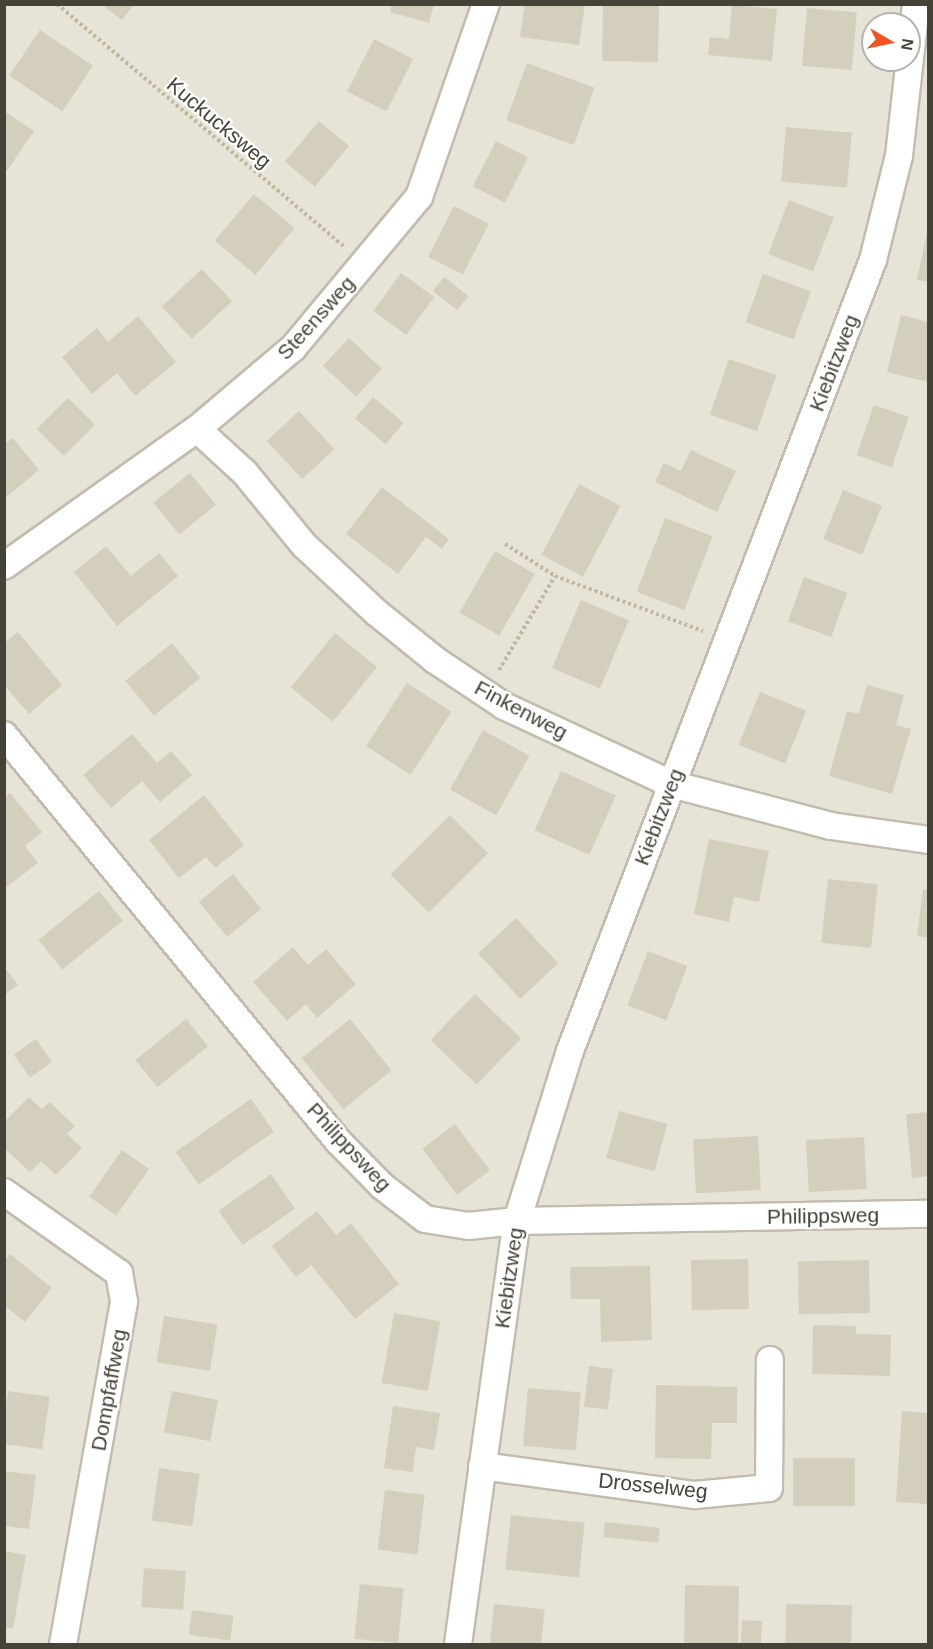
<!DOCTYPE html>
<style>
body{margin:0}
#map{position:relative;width:933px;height:1649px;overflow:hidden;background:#f3f1e8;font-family:Arial,sans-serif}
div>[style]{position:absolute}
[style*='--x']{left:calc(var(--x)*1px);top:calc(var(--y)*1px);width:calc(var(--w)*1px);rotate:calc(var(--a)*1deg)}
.residential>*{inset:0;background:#e7e3d6}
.building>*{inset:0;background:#d4cebd;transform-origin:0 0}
.path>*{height:4px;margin-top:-2px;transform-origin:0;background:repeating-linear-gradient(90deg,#c0b79c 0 3px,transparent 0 6px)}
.roads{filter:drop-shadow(2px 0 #c1bcad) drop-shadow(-2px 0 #c1bcad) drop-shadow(0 2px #c1bcad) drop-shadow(0 -2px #c1bcad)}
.street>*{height:26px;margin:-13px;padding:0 13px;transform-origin:13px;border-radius:13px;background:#fff}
span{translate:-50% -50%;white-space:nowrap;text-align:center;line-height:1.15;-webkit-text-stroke:4.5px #fff;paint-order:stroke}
.street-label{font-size:21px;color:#464237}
.frame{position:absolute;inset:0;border:6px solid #464237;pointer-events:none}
.north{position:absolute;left:861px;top:12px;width:60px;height:60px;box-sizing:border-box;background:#fff;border:2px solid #b5b3af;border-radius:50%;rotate:99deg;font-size:16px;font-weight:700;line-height:24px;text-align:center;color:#464237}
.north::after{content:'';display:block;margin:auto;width:21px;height:27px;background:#f3541f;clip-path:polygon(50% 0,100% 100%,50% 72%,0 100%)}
</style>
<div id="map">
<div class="residential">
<i style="clip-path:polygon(evenodd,5px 5px,928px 5px,928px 1644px,5px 1644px,5px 5px,873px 24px,909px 24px,909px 60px,873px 60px,873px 24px)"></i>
</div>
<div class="building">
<i style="clip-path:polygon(101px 4px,134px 4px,122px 20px)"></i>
<i style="clip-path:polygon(392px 4px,434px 4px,429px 23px,390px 12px)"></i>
<i style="clip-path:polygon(525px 4px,585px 4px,579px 45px,520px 37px)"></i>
<i style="left:603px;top:5px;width:56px;height:56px;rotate:1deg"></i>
<i style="clip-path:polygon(732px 5px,777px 9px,772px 61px,708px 55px,710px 37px,729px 39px)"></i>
<i style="left:807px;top:8px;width:50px;height:58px;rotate:5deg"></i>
<i style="left:40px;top:30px;width:64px;height:55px;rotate:34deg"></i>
<i style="left:374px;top:39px;width:44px;height:59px;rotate:27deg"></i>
<i style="left:527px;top:63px;width:72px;height:61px;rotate:20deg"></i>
<i style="clip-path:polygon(4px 111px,34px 131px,7px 171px,4px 169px)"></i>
<i style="left:319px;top:121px;width:39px;height:53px;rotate:40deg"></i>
<i style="left:786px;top:127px;width:66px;height:55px;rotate:5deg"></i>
<i style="left:496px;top:141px;width:36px;height:51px;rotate:27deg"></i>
<i style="left:254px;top:194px;width:53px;height:61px;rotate:40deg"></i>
<i style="left:789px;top:200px;width:48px;height:58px;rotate:21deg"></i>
<i style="left:454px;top:206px;width:39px;height:57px;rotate:27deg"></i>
<i style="clip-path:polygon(928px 227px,928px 282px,917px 280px)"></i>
<i style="left:202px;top:269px;width:44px;height:55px;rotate:47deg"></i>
<i style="left:401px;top:273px;width:41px;height:47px;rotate:36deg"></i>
<i style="left:763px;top:274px;width:51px;height:51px;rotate:20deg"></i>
<i style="left:444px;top:277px;width:31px;height:18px;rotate:38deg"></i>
<i style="clip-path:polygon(901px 315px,928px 322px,928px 382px,887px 372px)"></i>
<i style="clip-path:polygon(138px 316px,176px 362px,135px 396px,117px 373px,92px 394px,62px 357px,97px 328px,108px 342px)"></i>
<i style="left:349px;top:338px;width:45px;height:38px;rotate:43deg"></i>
<i style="left:729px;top:359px;width:50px;height:59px;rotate:19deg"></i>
<i style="left:373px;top:397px;width:40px;height:28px;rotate:40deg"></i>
<i style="left:68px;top:398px;width:38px;height:44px;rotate:45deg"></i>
<i style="left:874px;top:405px;width:37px;height:53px;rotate:19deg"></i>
<i style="left:299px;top:411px;width:52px;height:44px;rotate:47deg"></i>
<i style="clip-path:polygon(13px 438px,39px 470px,4px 499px,4px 444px)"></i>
<i style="clip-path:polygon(691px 450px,736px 471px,717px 512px,655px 482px,664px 463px,681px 471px)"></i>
<i style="left:190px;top:473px;width:41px;height:47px;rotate:51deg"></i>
<i style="left:579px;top:484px;width:47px;height:80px;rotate:28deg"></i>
<i style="clip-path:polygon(382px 487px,449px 539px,442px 549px,426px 537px,398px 574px,346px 534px)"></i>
<i style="left:843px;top:490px;width:42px;height:53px;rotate:22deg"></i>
<i style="left:665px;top:518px;width:51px;height:79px;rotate:21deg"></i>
<i style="clip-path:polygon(106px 546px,131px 576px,159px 553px,178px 576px,117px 626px,74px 572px)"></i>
<i style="left:495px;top:551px;width:46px;height:71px;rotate:30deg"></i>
<i style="left:804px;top:577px;width:46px;height:47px;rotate:20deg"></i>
<i style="left:581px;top:600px;width:52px;height:74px;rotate:23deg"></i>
<i style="clip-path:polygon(18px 632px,62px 685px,29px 714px,4px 685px,4px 643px)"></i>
<i style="left:335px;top:633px;width:54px;height:70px;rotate:39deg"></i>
<i style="left:172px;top:643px;width:45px;height:60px;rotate:51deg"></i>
<i style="left:407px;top:683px;width:53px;height:75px;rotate:33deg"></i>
<i style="clip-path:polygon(867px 685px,904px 695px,896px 725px,911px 729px,892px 794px,829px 776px,847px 711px,859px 714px)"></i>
<i style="left:760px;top:692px;width:50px;height:57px;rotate:22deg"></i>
<i style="left:483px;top:730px;width:53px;height:68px;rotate:29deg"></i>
<i style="clip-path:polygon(132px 734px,157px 763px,171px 751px,192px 775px,160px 802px,142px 781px,111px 808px,83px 775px)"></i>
<i style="left:561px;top:771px;width:60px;height:65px;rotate:24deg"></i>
<i style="clip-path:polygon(10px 793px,42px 832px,25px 846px,38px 863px,4px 889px,4px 798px)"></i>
<i style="clip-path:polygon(204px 795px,244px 845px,215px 868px,206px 857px,179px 878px,149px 840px)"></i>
<i style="left:450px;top:815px;width:54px;height:84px;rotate:45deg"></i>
<i style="clip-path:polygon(709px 839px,769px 851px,759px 902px,734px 897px,729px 922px,694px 914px)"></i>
<i style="left:233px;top:874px;width:45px;height:44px;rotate:51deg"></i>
<i style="left:828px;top:879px;width:50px;height:64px;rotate:6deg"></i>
<i style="clip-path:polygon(923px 889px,928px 890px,928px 938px,917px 936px)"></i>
<i style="left:99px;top:891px;width:38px;height:78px;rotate:51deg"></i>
<i style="left:516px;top:918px;width:62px;height:52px;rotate:47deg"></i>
<i style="clip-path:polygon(293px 947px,308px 965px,326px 949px,356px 984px,317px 1018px,306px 1004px,287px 1021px,253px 982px)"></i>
<i style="left:648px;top:951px;width:42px;height:58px;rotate:21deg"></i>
<i style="clip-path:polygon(7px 970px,18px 985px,4px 995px,4px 972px)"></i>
<i style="left:475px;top:994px;width:64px;height:64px;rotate:44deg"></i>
<i style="left:186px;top:1019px;width:35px;height:65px;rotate:51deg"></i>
<i style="left:350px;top:1019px;width:66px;height:62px;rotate:51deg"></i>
<i style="left:36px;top:1039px;width:28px;height:27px;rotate:55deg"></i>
<i style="clip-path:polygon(29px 1097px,42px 1109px,50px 1102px,75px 1126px,67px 1134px,82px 1148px,56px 1175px,41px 1161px,30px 1172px,4px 1148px,4px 1122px)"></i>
<i style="left:251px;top:1099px;width:40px;height:92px;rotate:55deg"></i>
<i style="left:619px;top:1111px;width:50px;height:49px;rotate:15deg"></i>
<i style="clip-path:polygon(928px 1112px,928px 1176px,912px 1178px,906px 1114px)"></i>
<i style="left:455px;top:1124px;width:58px;height:41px;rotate:53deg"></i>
<i style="left:758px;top:1136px;width:54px;height:65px;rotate:87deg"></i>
<i style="left:864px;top:1137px;width:52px;height:58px;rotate:87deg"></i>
<i style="left:122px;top:1150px;width:33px;height:57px;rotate:35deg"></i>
<i style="left:271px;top:1174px;width:42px;height:64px;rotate:55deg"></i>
<i style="clip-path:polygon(317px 1211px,336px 1235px,351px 1223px,399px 1284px,355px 1319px,311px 1265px,296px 1277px,272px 1246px)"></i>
<i style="clip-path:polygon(10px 1254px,52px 1288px,25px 1322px,4px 1305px,4px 1261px)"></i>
<i style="left:748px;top:1259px;width:50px;height:57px;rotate:89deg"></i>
<i style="left:869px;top:1260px;width:53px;height:71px;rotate:89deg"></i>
<i style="clip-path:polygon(650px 1266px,652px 1340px,601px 1342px,600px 1299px,571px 1299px,570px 1267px)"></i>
<i style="left:394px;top:1313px;width:47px;height:71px;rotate:10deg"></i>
<i style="left:164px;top:1316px;width:54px;height:47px;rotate:9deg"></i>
<i style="clip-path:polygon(813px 1325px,856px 1326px,856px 1334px,891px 1335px,890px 1376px,812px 1374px)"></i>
<i style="left:589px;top:1366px;width:24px;height:41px;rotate:7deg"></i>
<i style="clip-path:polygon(656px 1385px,737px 1387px,737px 1423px,712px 1423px,711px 1459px,655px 1458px)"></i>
<i style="left:528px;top:1388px;width:53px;height:58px;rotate:5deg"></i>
<i style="left:8px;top:1391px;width:42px;height:53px;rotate:8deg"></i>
<i style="left:172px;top:1391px;width:47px;height:42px;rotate:11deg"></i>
<i style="clip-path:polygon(393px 1406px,440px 1413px,434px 1450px,416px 1447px,413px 1472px,384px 1468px)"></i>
<i style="clip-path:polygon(902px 1411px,928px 1413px,928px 1504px,896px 1502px)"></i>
<i style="left:793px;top:1458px;width:62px;height:48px"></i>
<i style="left:159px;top:1468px;width:41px;height:53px;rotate:8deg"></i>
<i style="clip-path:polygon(4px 1471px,36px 1475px,29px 1529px,4px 1526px)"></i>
<i style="left:385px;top:1490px;width:40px;height:60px;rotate:7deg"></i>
<i style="left:511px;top:1515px;width:74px;height:55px;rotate:6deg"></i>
<i style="left:605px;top:1522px;width:55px;height:15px;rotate:6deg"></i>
<i style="clip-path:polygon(4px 1551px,26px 1555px,13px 1629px,4px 1627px)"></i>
<i style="left:144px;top:1568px;width:42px;height:39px;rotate:4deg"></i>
<i style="left:360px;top:1584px;width:44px;height:55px;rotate:6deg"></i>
<i style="left:685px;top:1585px;width:54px;height:58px;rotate:1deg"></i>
<i style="left:494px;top:1604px;width:51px;height:40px;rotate:6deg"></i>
<i style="left:786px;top:1604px;width:66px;height:40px;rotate:1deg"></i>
<i style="left:192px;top:1610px;width:42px;height:25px;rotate:8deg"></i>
<i style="left:742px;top:1620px;width:20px;height:24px;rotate:3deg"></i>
</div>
<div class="path">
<i style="--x:57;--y:4;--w:375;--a:40.2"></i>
<i style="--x:505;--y:544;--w:59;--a:32.6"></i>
<i style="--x:555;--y:576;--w:158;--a:20.4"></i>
<i style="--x:499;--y:670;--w:109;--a:-59.2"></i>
</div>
<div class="roads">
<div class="street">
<i style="--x:197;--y:429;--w:65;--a:42.5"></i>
<i style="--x:245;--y:473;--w:93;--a:50.7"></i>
<i style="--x:304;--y:545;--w:100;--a:43"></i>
<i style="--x:377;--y:613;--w:75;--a:39"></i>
<i style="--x:435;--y:660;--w:83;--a:33.7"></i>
<i style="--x:504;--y:706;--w:184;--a:25"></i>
<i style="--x:671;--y:784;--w:165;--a:14.7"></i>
<i style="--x:831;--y:826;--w:98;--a:8.2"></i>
<i style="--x:4;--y:566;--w:237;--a:-35.4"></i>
<i style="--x:197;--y:429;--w:126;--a:-40.2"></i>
<i style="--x:293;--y:348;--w:197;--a:-50.2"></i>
<i style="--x:419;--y:197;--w:204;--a:-70.9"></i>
<i style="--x:4;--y:735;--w:526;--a:50.56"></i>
<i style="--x:338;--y:1141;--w:63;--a:45.6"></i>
<i style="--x:382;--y:1186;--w:54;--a:37.5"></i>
<i style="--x:425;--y:1219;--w:44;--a:9.2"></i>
<i style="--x:468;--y:1226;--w:49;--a:-5.8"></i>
<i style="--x:517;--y:1221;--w:411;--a:-1"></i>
<i style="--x:4;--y:1192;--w:141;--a:35.2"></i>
<i style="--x:119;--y:1273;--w:29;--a:80"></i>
<i style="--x:124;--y:1302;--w:347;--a:100.1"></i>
<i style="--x:482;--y:1466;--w:215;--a:7.8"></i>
<i style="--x:695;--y:1495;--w:74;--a:-5.4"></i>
<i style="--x:769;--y:1488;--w:128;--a:-89.6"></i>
<i style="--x:458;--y:1644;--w:427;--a:-82.1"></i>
<i style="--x:517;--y:1221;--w:178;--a:-72.7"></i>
<i style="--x:570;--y:1051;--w:847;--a:-69.04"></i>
<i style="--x:873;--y:260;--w:107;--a:-76"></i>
<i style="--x:899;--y:156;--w:153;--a:-83.6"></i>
</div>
</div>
<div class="street-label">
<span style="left:219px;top:123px;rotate:40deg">Kuckucksweg</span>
<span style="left:316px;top:318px;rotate:-48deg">Steensweg</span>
<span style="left:834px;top:363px;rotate:-69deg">Kiebitzweg</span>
<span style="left:521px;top:710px;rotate:28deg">Finkenweg</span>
<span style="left:659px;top:817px;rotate:-69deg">Kiebitzweg</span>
<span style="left:349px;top:1147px;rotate:47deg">Philippsweg</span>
<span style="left:823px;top:1216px;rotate:-1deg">Philippsweg</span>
<span style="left:509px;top:1278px;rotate:-82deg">Kiebitzweg</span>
<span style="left:109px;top:1390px;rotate:-80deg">Dompfaffweg</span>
<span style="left:653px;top:1486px;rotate:6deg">Drosselweg</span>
</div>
<div class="frame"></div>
<div class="north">N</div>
</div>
